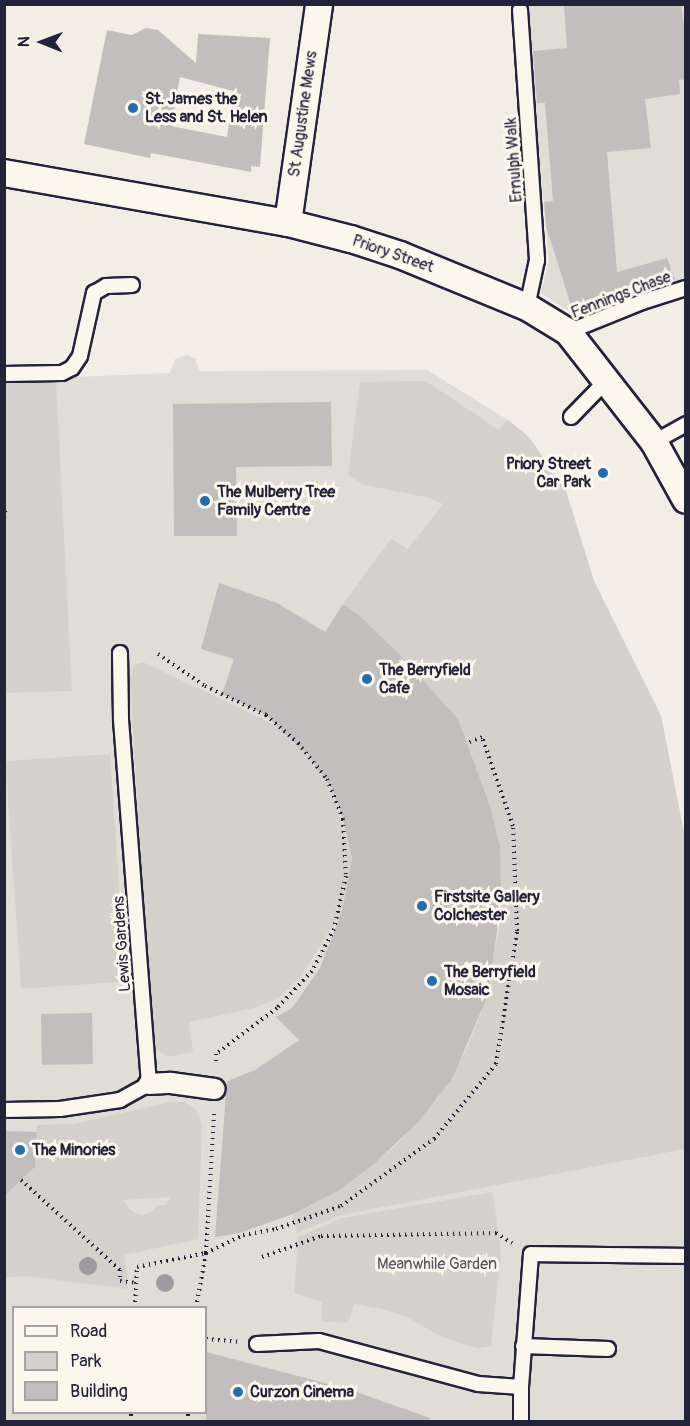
<!DOCTYPE html>
<style>
body{margin:0}
#map{position:relative;width:690px;height:1426px;overflow:hidden;background:#f2eee5;font-family:Pangolin,sans-serif}
div>[style]{position:absolute}
[style*='--x']{left:calc(var(--x)*1px);top:calc(var(--y)*1px);width:calc(var(--w)*1px);rotate:calc(var(--a)*1deg)}
.built>*{inset:0;background:#e0dcd6}
.green>*{inset:0;background:#d4d1cc;transform-origin:0 0}
.building>*{inset:0;background:#c2bebe;transform-origin:0 0}
.path>*{height:4px;margin-top:-2px;transform-origin:0;background:repeating-linear-gradient(90deg,#22223b 0 1.5px,transparent 0 6px)}
.roads{filter:drop-shadow(2px 0 #22223b) drop-shadow(-2px 0 #22223b) drop-shadow(0 2px #22223b) drop-shadow(0 -2px #22223b)}
.service>*{height:14px;margin:-7px;padding:0 7px;transform-origin:7px;border-radius:7px;background:#fbf7ec}
.pedestrian>*{height:20px;margin:-10px;padding:0 10px;transform-origin:10px;border-radius:10px;background:#fbf7ec}
.minor>*{height:26px;margin:-13px;padding:0 13px;transform-origin:13px;border-radius:13px;background:#fbf7ec}
.trees>*{width:18px;height:18px;margin:-9px;border-radius:50%;background:#9d9b9f}
.dots>*{width:16px;height:16px;translate:-50% -50%;box-sizing:border-box;border:3px solid #fbf7ec;border-radius:50%}
span{translate:-50% -50%;white-space:nowrap;text-align:center;line-height:1.15;-webkit-text-stroke:6px #fbf7ec;paint-order:stroke}
.poi-label{font-size:16px;color:#22223b;font-weight:700}
.left{translate:0 -50%;text-align:left}
.right{translate:-100% -50%;text-align:right}
.street-label{font-size:16px;color:#22223b}
.park-label{font-size:16px;color:#575766}
.frame{position:absolute;inset:0;border:6px solid #22223b;pointer-events:none}
.legend{position:absolute;left:12px;top:1306px;width:195px;height:108px;box-sizing:border-box;background:#fbf7ec;border:2px solid #a4a2a5;margin:0;padding:8px 10px;list-style:none;font-size:18px;color:#22223b}
.legend li{display:flex;align-items:center;gap:12px;height:30px}
.legend b{width:30px;border:2px solid #a4a2a5}
.north{position:absolute;left:12px;top:12px;width:60px;height:60px;-webkit-text-stroke:4px #fbf7ec;paint-order:stroke;rotate:271deg;font-size:16px;font-weight:700;line-height:24px;text-align:center;color:#22223b}
.north::after{content:'';display:block;margin:auto;width:21px;height:27px;background:#22223b;clip-path:polygon(50% 0,100% 100%,50% 72%,0 100%)}
</style>
<div id="map">
<div class="built">
<i style="clip-path:polygon(526px 5px,685px 5px,685px 280px,574px 315px,541px 293px,549px 260px,533px 89px,530px 89px)"></i>
<i style="clip-path:polygon(evenodd,187px 355px,196px 359px,199px 371px,427px 370px,508px 420px,529px 437px,566px 491px,594px 581px,661px 716px,685px 838px,685px 1421px,5px 1421px,4px 380px,170px 373px,175px 359px,187px 355px,14px 1308px,206px 1308px,206px 1412px,14px 1412px,14px 1308px)"></i>
</div>
<div class="green">
<i style="clip-path:polygon(4px 380px,56px 380px,72px 691px,5px 693px)"></i>
<i style="clip-path:polygon(426px 381px,499px 430px,508px 420px,529px 437px,566px 491px,594px 581px,661px 716px,685px 838px,685px 1149px,341px 1215px,297px 1233px,293px 1214px,338px 1191px,374px 1164px,397px 1144px,439px 1097px,466px 1050px,481px 1014px,499px 930px,500px 871px,490px 806px,458px 719px,404px 659px,359px 615px,343px 604px,391px 539px,408px 549px,443px 504px,426px 497px,364px 485px,348px 475px,360px 382px)"></i>
<i style="clip-path:polygon(140px 663px,145px 663px,279px 727px,309px 756px,332px 789px,352px 859px,342px 911px,300px 978px,278px 998px,254px 1008px,189px 1022px,193px 1052px,173px 1056px,166px 1056px,157px 1050px,151px 1029px,130px 678px,134px 666px)"></i>
<i style="left:110px;top:754px;width:228px;height:105px;rotate:86deg"></i>
<i style="clip-path:polygon(evenodd,170px 1102px,185px 1102px,196px 1110px,202px 1124px,198px 1239px,125px 1255px,128px 1289px,24px 1276px,5px 1278px,5px 1185px,15px 1186px,35px 1167px,37px 1125px,74px 1124px,170px 1102px,171px 1197px,166px 1205px,158px 1205px,152px 1212px,141px 1215px,130px 1210px,123px 1200px,171px 1197px)"></i>
<i style="clip-path:polygon(493px 1192px,501px 1252px,491px 1346px,479px 1348px,462px 1344px,438px 1335px,405px 1316px,382px 1309px,354px 1304px,348px 1323px,322px 1321px,322px 1302px,294px 1293px,298px 1237px,342px 1218px)"></i>
</div>
<div class="building">
<i style="clip-path:polygon(564px 4px,681px 4px,686px 41px,686px 79px,679px 80px,680px 94px,645px 99px,651px 148px,607px 152px,617px 272px,667px 258px,675px 280px,600px 302px,601px 307px,574px 315px,546px 226px,544px 202px,553px 201px,545px 103px,537px 103px,533px 51px,567px 48px)"></i>
<i style="clip-path:polygon(evenodd,146px 28px,158px 30px,196px 63px,198px 34px,270px 38px,260px 167px,251px 166px,251px 172px,151px 153px,150px 158px,84px 144px,107px 30px,132px 35px,146px 28px,180px 77px,233px 91px,227px 137px,171px 126px,180px 77px)"></i>
<i style="clip-path:polygon(331px 402px,332px 466px,236px 467px,237px 536px,174px 536px,173px 404px)"></i>
<i style="clip-path:polygon(219px 583px,277px 603px,325px 632px,343px 604px,359px 615px,404px 659px,458px 719px,490px 806px,500px 847px,501px 902px,488px 995px,452px 1079px,419px 1121px,374px 1164px,338px 1191px,293px 1214px,239px 1233px,215px 1237px,227px 1081px,255px 1070px,299px 1040px,276px 1017px,292px 1008px,320px 968px,342px 911px,352px 859px,343px 819px,332px 789px,309px 756px,266px 715px,222px 694px,234px 659px,201px 649px)"></i>
<i style="left:92px;top:1013px;width:51px;height:51px;rotate:89deg"></i>
<i style="clip-path:polygon(4px 1131px,37px 1132px,35px 1167px,4px 1196px)"></i>
<i style="clip-path:polygon(206px 1352px,348px 1389px,430px 1418px,430px 1422px,206px 1422px)"></i>
</div>
<div class="path">
<i style="--x:4;--y:518;--w:10;--a:-79"></i>
<i style="--x:158;--y:654;--w:57;--a:34.2"></i>
<i style="--x:205;--y:686;--w:68;--a:25.4"></i>
<i style="--x:266;--y:715;--w:43;--a:41.2"></i>
<i style="--x:298;--y:743;--w:46;--a:51.1"></i>
<i style="--x:327;--y:779;--w:43;--a:68.2"></i>
<i style="--x:343;--y:819;--w:57;--a:87"></i>
<i style="--x:346;--y:876;--w:54;--a:102.8"></i>
<i style="--x:334;--y:929;--w:47;--a:117.6"></i>
<i style="--x:312;--y:971;--w:51;--a:133.4"></i>
<i style="--x:277;--y:1008;--w:76;--a:143"></i>
<i style="--x:216;--y:1054;--w:9;--a:90"></i>
<i style="--x:21;--y:1180;--w:134;--a:42.3"></i>
<i style="--x:120;--y:1270;--w:11;--a:90"></i>
<i style="--x:120;--y:1281;--w:16;--a:7"></i>
<i style="--x:262;--y:1257;--w:63;--a:-19.6"></i>
<i style="--x:321;--y:1236;--w:175;--a:-1"></i>
<i style="--x:496;--y:1233;--w:19;--a:32"></i>
<i style="--x:135;--y:1308;--w:41;--a:-87.2"></i>
<i style="--x:137;--y:1267;--w:70;--a:-11.5"></i>
<i style="--x:206;--y:1253;--w:140;--a:-86.7"></i>
<i style="--x:196;--y:1308;--w:56;--a:-79.7"></i>
<i style="--x:206;--y:1253;--w:41;--a:-25.9"></i>
<i style="--x:243;--y:1235;--w:34;--a:-10"></i>
<i style="--x:276;--y:1229;--w:69;--a:-19.5"></i>
<i style="--x:341;--y:1206;--w:115;--a:-35.8"></i>
<i style="--x:434;--y:1139;--w:97;--a:-50.4"></i>
<i style="--x:496;--y:1064;--w:135;--a:-81"></i>
<i style="--x:517;--y:931;--w:105;--a:-92.2"></i>
<i style="--x:513;--y:826;--w:94;--a:-109.2"></i>
<i style="--x:482;--y:737;--w:16;--a:158"></i>
<i style="--x:206;--y:1339;--w:32;--a:5"></i>
<i style="--x:131;--y:1422;--w:10;--a:-90"></i>
<i style="--x:188;--y:1422;--w:10;--a:-90"></i>
</div>
<div class="roads">
<div class="service">
<i style="--x:520;--y:10;--w:251;--a:86.1"></i>
<i style="--x:537;--y:260;--w:48;--a:102"></i>
<i style="--x:568;--y:332;--w:80;--a:-22.1"></i>
<i style="--x:642;--y:302;--w:46;--a:-17.7"></i>
<i style="--x:4;--y:374;--w:58;--a:-1"></i>
<i style="--x:62;--y:373;--w:11;--a:-27"></i>
<i style="--x:72;--y:368;--w:14;--a:-56"></i>
<i style="--x:80;--y:356;--w:65;--a:-77.5"></i>
<i style="--x:94;--y:293;--w:14;--a:-30"></i>
<i style="--x:106;--y:286;--w:26;--a:-2"></i>
<i style="--x:571;--y:417;--w:50;--a:-45.8"></i>
<i style="--x:654;--y:442;--w:37;--a:-29"></i>
<i style="--x:4;--y:1110;--w:56;--a:-1"></i>
<i style="--x:60;--y:1109;--w:61;--a:-8.5"></i>
<i style="--x:120;--y:1100;--w:33;--a:-29"></i>
<i style="--x:149;--y:1084;--w:367;--a:-94.4"></i>
<i style="--x:121;--y:718;--w:65;--a:-90.9"></i>
<i style="--x:257;--y:1344;--w:62;--a:-2.8"></i>
<i style="--x:319;--y:1341;--w:165;--a:15.1"></i>
<i style="--x:478;--y:1384;--w:43;--a:4"></i>
<i style="--x:523;--y:1346;--w:85;--a:2"></i>
<i style="--x:521;--y:1422;--w:35;--a:-90"></i>
<i style="--x:521;--y:1387;--w:133;--a:-85.7"></i>
<i style="--x:531;--y:1254;--w:155;--a:0.7"></i>
</div>
<div class="pedestrian">
<i style="--x:149;--y:1084;--w:22;--a:-3"></i>
<i style="--x:171;--y:1083;--w:44;--a:7.8"></i>
</div>
<div class="minor">
<i style="--x:4;--y:173;--w:288;--a:10"></i>
<i style="--x:288;--y:223;--w:65;--a:14.3"></i>
<i style="--x:351;--y:239;--w:52;--a:18.1"></i>
<i style="--x:400;--y:255;--w:137;--a:22.3"></i>
<i style="--x:527;--y:307;--w:48;--a:31.4"></i>
<i style="--x:568;--y:332;--w:140;--a:52"></i>
<i style="--x:654;--y:442;--w:66;--a:61.1"></i>
<i style="--x:288;--y:223;--w:221;--a:-81.9"></i>
</div>
</div>
<div class="trees">
<i style="left:88px;top:1266px"></i>
<i style="left:165px;top:1283px"></i>
</div>
<div class="dots">
<i style="left:133px;top:108px;background:#1f6fb2"></i>
<i style="left:603px;top:473px;background:#1f6fb2"></i>
<i style="left:205px;top:501px;background:#1f6fb2"></i>
<i style="left:367px;top:679px;background:#1f6fb2"></i>
<i style="left:422px;top:906px;background:#1f6fb2"></i>
<i style="left:432px;top:981px;background:#1f6fb2"></i>
<i style="left:20px;top:1150px;background:#1f6fb2"></i>
<i style="left:238px;top:1392px;background:#1f6fb2"></i>
</div>
<div class="poi-label">
<span class="left" style="left:145px;top:108px">St. James the<br>Less and St. Helen</span>
<span class="right" style="left:591px;top:473px">Priory Street<br>Car Park</span>
<span class="left" style="left:217px;top:501px">The Mulberry Tree<br>Family Centre</span>
<span class="left" style="left:379px;top:679px">The Berryfield<br>Cafe</span>
<span class="left" style="left:434px;top:906px">Firstsite Gallery<br>Colchester</span>
<span class="left" style="left:444px;top:981px">The Berryfield<br>Mosaic</span>
<span class="left" style="left:32px;top:1150px">The Minories</span>
<span class="left" style="left:250px;top:1392px">Curzon Cinema</span>
</div>
<div class="street-label">
<span style="left:303px;top:114px;rotate:-82deg">St Augustine Mews</span>
<span style="left:514px;top:160px;rotate:-94deg">Ernulph Walk</span>
<span style="left:393px;top:254px;rotate:19deg">Priory Street</span>
<span style="left:621px;top:295px;rotate:-21deg">Fennings Chase</span>
<span style="left:122px;top:944px;rotate:-94deg">Lewis Gardens</span>
</div>
<div class="park-label">
<span style="left:437px;top:1264px">Meanwhile Garden</span>
</div>
<div class="frame"></div>
<ul class="legend">
<li><b style="height:8px;background:#fbf7ec"></b>Road</li>
<li><b style="height:16px;background:#d4d1cc"></b>Park</li>
<li><b style="height:16px;background:#c2bebe"></b>Building</li>
</ul>
<div class="north">N</div>
</div>
